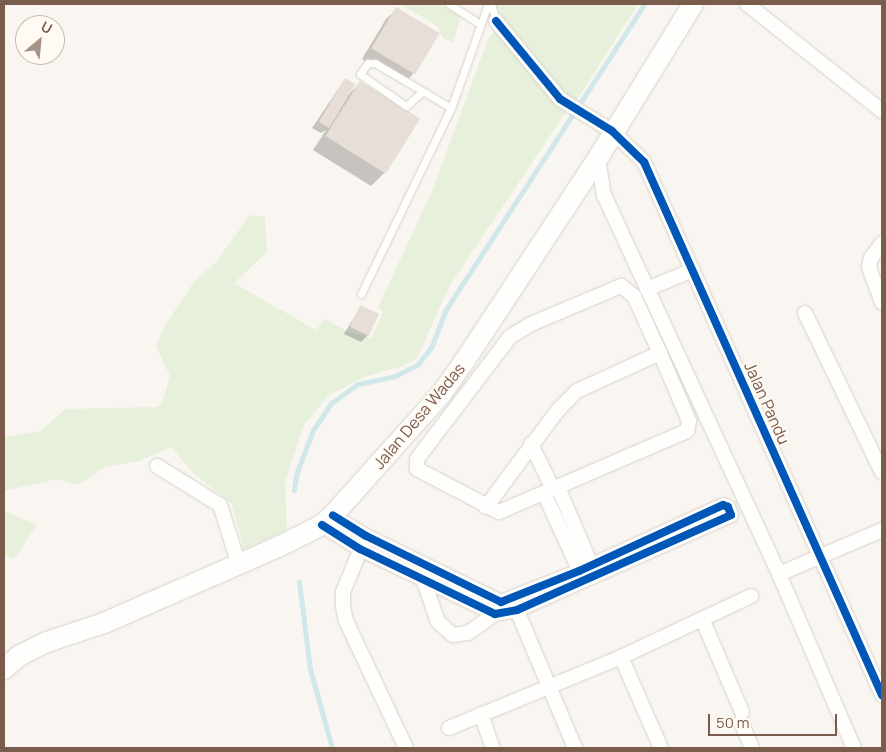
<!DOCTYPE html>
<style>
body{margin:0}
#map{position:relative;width:886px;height:752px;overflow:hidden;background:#f9f5f0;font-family:Manrope,sans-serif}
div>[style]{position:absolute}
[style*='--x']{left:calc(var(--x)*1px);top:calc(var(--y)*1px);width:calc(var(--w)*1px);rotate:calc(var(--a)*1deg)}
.green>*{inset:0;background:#e7f0db}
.shadow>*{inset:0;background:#0003}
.stream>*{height:5px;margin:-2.5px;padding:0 2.5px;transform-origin:2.5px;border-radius:2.5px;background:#d0e8ea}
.building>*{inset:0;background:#e6ded7;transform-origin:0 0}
.roads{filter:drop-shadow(0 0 1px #d7d1cb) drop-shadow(0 0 1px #d7d1cb)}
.lane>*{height:7px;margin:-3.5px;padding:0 3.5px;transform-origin:3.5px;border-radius:3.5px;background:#fefefd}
.street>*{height:14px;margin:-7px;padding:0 7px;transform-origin:7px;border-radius:7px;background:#fefefd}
.secondary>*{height:20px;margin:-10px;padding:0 10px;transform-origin:10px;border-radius:10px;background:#fefefd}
.cycleway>*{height:8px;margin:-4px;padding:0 4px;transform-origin:4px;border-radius:4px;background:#0057b8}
span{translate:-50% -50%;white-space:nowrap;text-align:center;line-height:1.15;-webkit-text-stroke:4px #fffaf3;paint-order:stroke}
.street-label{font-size:16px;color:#7a5c4d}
.frame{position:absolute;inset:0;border:5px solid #7a5c4d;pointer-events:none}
.north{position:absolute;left:15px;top:15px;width:50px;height:50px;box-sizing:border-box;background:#fffaf3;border:1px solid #cabbb1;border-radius:50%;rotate:28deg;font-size:14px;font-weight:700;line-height:20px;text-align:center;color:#7a5c4d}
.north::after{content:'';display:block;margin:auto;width:18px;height:22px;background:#a69286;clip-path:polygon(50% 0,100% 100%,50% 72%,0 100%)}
.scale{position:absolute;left:708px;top:714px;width:129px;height:22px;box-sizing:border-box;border:2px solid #7a5c4d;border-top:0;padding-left:6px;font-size:15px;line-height:18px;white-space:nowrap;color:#7a5c4d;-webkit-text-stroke:4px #fffaf3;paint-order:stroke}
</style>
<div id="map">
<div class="green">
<div style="clip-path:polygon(378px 4px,441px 4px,461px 16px,453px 43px,442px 37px,438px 27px,402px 5px)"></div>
<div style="clip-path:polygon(495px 4px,638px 4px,575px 103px,551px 82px,498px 13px)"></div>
<div style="clip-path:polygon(494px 31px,566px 112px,450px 285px,417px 358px,402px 366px,364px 377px,329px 395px,304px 425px,285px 482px,287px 530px,244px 549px,232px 504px,193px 473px,171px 447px,140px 461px,105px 467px,78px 485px,57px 479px,4px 491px,4px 438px,40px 431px,66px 409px,157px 407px,163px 401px,170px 376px,156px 346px,163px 328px,194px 282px,216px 262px,250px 215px,265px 217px,267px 252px,234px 283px,316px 330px,325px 319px,346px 331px,372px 338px,383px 312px,379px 308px,381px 301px,433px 189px,488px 39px)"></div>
<div style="clip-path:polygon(4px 511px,37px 525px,14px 559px,4px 554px)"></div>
</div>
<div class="shadow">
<div style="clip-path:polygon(397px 9px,413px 74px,403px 84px,362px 59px,386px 19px)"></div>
<div style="clip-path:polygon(345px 79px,349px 94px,360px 83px,384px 173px,371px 186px,313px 150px,326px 130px,321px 133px,312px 128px)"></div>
<div style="clip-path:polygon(361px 306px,368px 335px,361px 342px,344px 334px)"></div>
</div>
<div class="stream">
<div style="--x:294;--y:490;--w:18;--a:-81"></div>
<div style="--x:297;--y:472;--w:45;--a:-69.1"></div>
<div style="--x:313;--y:430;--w:32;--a:-56"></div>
<div style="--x:331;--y:403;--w:33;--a:-35"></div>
<div style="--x:358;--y:384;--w:38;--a:-12"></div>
<div style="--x:395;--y:376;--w:25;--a:-27"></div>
<div style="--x:417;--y:365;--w:22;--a:-51"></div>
<div style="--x:431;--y:348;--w:40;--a:-69"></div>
<div style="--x:445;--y:311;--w:366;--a:-57"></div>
<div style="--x:299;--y:582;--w:88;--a:82.8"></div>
<div style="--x:310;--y:669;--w:82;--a:74.4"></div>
</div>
<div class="building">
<div style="left:396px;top:7px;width:51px;height:48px;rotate:31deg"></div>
<div style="left:345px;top:78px;width:12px;height:51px;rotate:31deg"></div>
<div style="left:360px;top:81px;width:71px;height:65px;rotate:32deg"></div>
<div style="left:360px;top:305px;width:21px;height:24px;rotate:25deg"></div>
</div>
<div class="roads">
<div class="lane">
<div style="--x:449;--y:4;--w:37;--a:33"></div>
<div style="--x:491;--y:4;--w:18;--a:74"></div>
<div style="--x:422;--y:92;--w:21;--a:139"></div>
<div style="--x:406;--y:106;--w:56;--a:-145.2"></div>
<div style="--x:360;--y:74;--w:14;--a:-54"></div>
<div style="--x:368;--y:63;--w:7;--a:0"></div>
<div style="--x:375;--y:63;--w:88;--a:30.6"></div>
<div style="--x:361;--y:294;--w:207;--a:-64.2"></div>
<div style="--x:451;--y:108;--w:110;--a:-70.4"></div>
</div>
<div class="street">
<div style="--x:747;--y:4;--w:172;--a:38.4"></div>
<div style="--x:496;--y:21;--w:101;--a:50.6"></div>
<div style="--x:560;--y:99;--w:61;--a:31.6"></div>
<div style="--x:612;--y:131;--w:45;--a:44.1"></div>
<div style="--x:644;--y:162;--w:584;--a:65.94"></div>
<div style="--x:598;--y:158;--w:37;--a:81"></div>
<div style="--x:604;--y:195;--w:417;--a:65.2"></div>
<div style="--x:779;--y:574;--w:189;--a:66.7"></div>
<div style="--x:882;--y:243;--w:19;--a:126"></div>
<div style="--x:871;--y:258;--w:9;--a:103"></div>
<div style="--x:869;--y:267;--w:38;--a:70"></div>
<div style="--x:621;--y:286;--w:16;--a:38"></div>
<div style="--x:634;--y:296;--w:63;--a:65.5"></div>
<div style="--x:660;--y:353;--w:74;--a:66.9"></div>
<div style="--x:689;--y:421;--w:10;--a:101"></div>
<div style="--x:687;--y:431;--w:205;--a:156.7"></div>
<div style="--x:499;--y:512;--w:93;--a:-152.3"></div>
<div style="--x:417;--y:469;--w:10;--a:-90"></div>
<div style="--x:417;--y:459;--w:153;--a:-52.7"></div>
<div style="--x:510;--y:337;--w:25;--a:-32"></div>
<div style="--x:531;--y:324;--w:98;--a:-22.9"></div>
<div style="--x:647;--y:289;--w:50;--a:-22.4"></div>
<div style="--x:805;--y:313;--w:177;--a:64.2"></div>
<div style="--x:531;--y:444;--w:50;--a:63.9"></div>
<div style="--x:157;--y:466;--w:74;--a:31.8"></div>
<div style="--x:220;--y:505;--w:60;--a:72.5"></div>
<div style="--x:558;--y:487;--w:92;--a:67"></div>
<div style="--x:544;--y:493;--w:94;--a:65.4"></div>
<div style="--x:486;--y:507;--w:121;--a:-53.4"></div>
<div style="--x:558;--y:410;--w:27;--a:-45"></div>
<div style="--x:577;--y:391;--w:91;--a:-24.6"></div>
<div style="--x:322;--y:525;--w:45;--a:32.3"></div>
<div style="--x:360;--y:549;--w:150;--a:25.7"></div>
<div style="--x:495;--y:614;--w:22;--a:-10"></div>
<div style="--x:517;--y:610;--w:234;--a:-23.9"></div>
<div style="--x:731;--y:515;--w:9;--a:-111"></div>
<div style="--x:728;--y:507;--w:5;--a:-158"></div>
<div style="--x:723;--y:505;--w:158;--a:155.4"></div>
<div style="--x:579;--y:571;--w:84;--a:158.3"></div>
<div style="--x:501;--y:602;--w:150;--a:-153.9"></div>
<div style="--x:366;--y:536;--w:39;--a:-148"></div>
<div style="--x:364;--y:541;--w:55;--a:112.4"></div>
<div style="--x:343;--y:592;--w:14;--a:90"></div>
<div style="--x:343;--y:606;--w:15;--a:79"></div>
<div style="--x:346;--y:621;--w:140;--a:64.7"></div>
<div style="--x:779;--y:574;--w:112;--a:-23.1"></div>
<div style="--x:429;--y:579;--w:6;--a:149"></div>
<div style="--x:424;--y:582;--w:42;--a:70.7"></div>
<div style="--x:438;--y:622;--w:20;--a:41"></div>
<div style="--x:453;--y:635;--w:15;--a:-8"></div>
<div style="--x:468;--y:633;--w:33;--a:-35"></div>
<div style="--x:495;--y:614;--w:4;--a:-76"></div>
<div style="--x:513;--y:601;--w:160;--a:67.1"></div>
<div style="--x:703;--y:621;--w:99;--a:66.8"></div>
<div style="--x:621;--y:657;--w:99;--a:66.3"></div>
<div style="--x:481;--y:714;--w:36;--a:71"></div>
<div style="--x:741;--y:722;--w:28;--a:67"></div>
<div style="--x:449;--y:728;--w:186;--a:-22.4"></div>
<div style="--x:621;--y:657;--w:144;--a:-25.1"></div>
</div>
<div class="secondary">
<div style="--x:4;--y:669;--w:20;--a:-41"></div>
<div style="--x:19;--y:656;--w:31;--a:-27"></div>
<div style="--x:47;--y:642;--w:60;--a:-18.4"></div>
<div style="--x:104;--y:623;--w:190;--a:-23.6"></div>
<div style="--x:278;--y:547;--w:49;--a:-26.6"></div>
<div style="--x:322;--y:525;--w:15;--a:-42"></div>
<div style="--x:333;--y:515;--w:164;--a:-48.2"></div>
<div style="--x:442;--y:393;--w:38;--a:-55"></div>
<div style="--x:464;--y:362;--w:244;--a:-56.7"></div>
<div style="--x:598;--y:158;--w:181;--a:-58.3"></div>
</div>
</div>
<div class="cycleway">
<div style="--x:496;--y:21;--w:101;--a:50.6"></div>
<div style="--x:560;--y:99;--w:61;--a:31.6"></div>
<div style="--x:612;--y:131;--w:45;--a:44.1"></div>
<div style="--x:644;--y:162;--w:584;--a:65.94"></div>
<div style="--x:322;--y:525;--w:45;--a:32.3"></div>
<div style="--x:360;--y:549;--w:150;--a:25.7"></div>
<div style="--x:495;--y:614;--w:22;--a:-10"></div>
<div style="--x:517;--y:610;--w:234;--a:-23.9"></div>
<div style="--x:731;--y:515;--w:9;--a:-111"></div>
<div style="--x:728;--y:507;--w:5;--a:-158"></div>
<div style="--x:723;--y:505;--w:158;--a:155.4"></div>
<div style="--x:579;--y:571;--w:84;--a:158.3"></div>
<div style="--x:501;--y:602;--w:150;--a:-153.9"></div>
<div style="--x:366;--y:536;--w:39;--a:-148"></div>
</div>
<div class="street-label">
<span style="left:767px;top:403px;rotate:66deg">Jalan Pandu</span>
<span style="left:419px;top:416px;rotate:-50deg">Jalan Desa Wadas</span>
</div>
<div class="frame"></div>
<div class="north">U</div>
<div class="scale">50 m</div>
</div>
